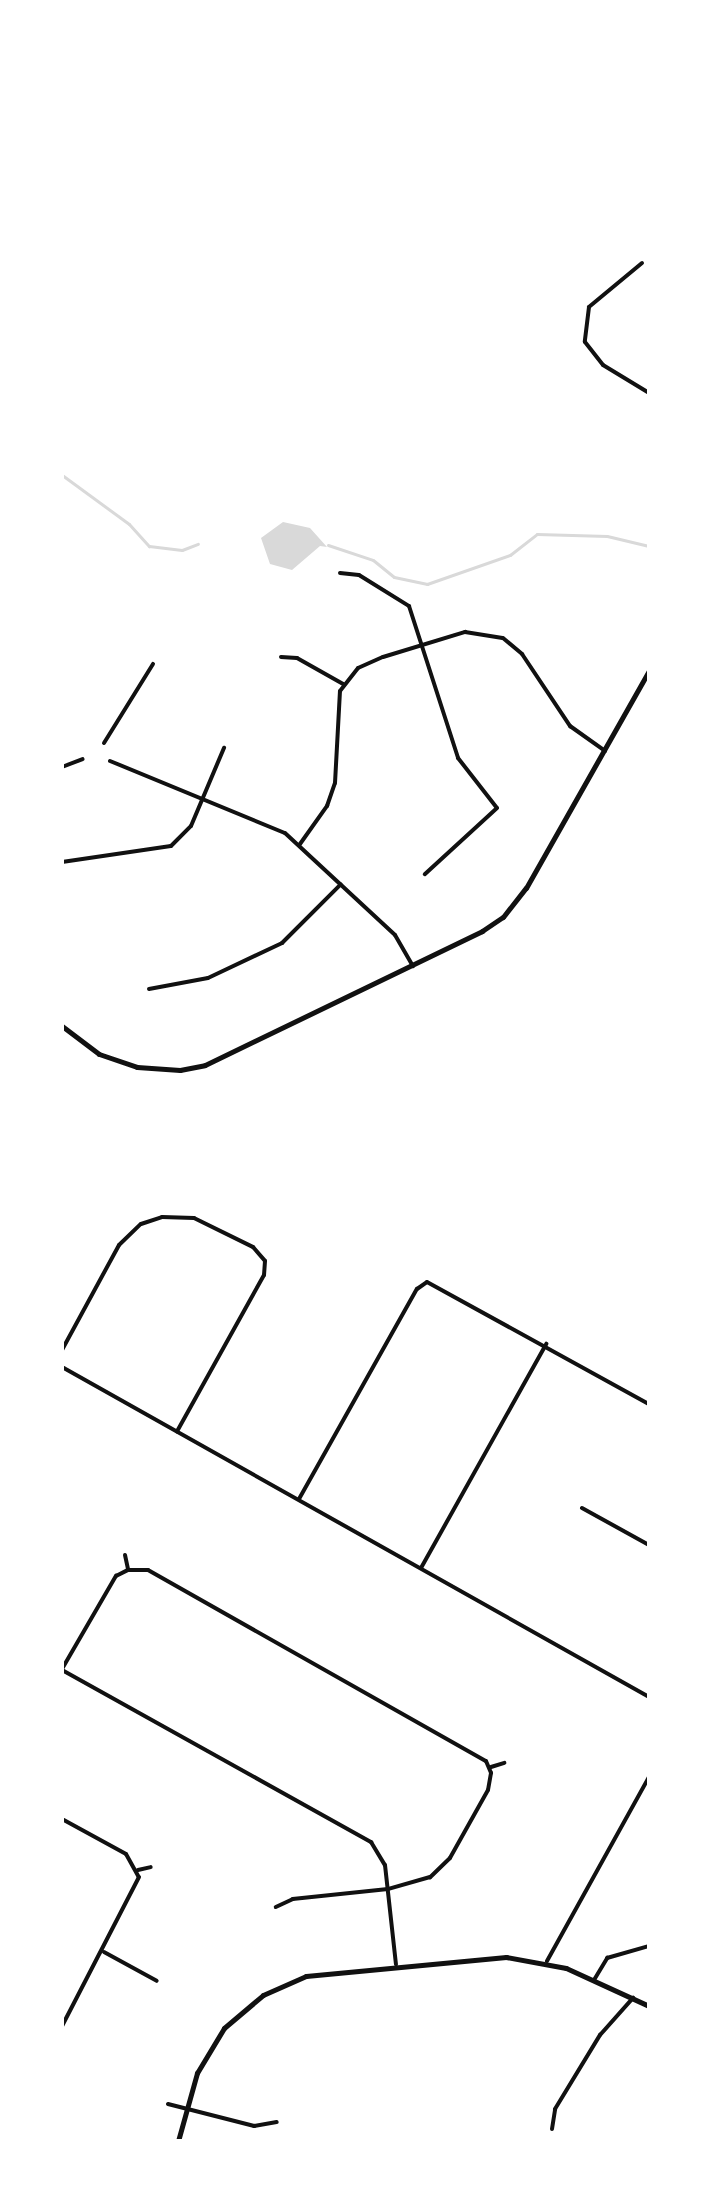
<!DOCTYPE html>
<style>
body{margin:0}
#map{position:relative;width:711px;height:2203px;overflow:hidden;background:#fff;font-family:Helvetica,sans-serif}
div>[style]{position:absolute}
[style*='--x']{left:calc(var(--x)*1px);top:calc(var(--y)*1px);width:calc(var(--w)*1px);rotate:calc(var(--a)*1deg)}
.water>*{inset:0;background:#d9d9d9}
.stream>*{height:3px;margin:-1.5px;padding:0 1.5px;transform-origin:1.5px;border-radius:1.5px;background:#d9d9d9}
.minor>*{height:4px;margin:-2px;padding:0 2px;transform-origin:2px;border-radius:2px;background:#111}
.tertiary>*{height:5px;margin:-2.5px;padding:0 2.5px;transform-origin:2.5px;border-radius:2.5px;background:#111}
span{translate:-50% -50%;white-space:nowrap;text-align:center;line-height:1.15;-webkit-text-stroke:7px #fff;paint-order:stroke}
.frame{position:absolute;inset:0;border:64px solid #fff;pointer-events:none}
</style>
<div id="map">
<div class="water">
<div style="clip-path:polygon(283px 522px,310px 528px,327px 547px,320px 546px,292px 570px,270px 564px,261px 538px)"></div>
</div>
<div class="stream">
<div style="--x:62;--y:475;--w:83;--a:36.2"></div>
<div style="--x:129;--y:524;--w:30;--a:48"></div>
<div style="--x:149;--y:546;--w:33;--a:7"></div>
<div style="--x:182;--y:550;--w:17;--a:-21"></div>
<div style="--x:328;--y:545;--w:47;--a:18.4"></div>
<div style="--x:373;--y:560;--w:27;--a:39"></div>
<div style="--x:394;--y:577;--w:34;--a:12"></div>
<div style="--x:427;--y:584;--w:88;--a:-19.3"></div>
<div style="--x:510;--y:555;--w:34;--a:-38"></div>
<div style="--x:537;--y:534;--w:70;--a:1.6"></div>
<div style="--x:607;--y:536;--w:43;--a:13.4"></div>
</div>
<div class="minor">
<div style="--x:642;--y:263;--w:69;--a:140.3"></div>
<div style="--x:589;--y:307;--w:35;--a:97"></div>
<div style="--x:585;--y:342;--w:29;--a:52"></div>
<div style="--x:603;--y:365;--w:54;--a:31.3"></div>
<div style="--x:340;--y:573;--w:19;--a:6"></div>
<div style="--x:359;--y:575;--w:59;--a:31.8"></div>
<div style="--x:409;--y:606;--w:160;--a:72.1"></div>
<div style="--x:458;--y:758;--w:63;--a:52"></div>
<div style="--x:497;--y:808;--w:98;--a:137.5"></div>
<div style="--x:281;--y:657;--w:16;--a:4"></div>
<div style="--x:297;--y:658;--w:53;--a:29.5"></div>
<div style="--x:104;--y:743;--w:93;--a:-58.2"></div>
<div style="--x:110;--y:761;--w:189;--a:22.4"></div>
<div style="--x:285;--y:833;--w:150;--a:42.8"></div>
<div style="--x:395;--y:935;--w:36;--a:60"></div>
<div style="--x:62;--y:767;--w:22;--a:-21"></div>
<div style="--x:300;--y:844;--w:47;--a:-54.6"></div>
<div style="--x:327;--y:806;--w:24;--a:-71"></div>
<div style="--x:335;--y:783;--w:92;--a:-86.9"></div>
<div style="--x:340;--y:691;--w:29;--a:-52"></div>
<div style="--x:358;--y:668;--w:27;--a:-24"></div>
<div style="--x:383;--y:657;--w:86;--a:-17"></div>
<div style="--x:465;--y:632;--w:38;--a:9"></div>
<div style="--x:503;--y:638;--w:25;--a:40"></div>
<div style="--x:522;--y:654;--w:87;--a:56.3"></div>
<div style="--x:570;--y:726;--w:43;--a:35.5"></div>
<div style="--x:62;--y:862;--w:110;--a:-8.4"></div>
<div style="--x:171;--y:846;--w:28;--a:-45"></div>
<div style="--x:191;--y:826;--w:85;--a:-67.1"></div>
<div style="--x:149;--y:989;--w:60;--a:-10.6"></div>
<div style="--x:208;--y:978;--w:82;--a:-25.3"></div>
<div style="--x:282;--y:943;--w:83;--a:-45"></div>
<div style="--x:62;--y:1350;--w:119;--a:-61.5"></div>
<div style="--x:119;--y:1245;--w:30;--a:-44"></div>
<div style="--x:141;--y:1224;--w:22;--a:-18"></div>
<div style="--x:162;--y:1217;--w:32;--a:2"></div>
<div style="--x:194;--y:1218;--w:66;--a:26.2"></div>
<div style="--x:253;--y:1247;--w:18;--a:49"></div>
<div style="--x:265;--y:1261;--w:14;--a:94"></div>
<div style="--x:264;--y:1275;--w:179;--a:119.1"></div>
<div style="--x:62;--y:1367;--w:673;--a:29.34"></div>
<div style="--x:299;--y:1499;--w:241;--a:-60.7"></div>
<div style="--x:417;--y:1289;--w:12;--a:-35"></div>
<div style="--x:427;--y:1282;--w:253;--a:28.8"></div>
<div style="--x:582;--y:1508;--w:77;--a:28.9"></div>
<div style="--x:125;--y:1555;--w:14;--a:78"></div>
<div style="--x:421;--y:1568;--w:257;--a:-60.8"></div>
<div style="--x:62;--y:1669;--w:108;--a:-59.9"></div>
<div style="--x:116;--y:1576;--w:13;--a:-27"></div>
<div style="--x:128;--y:1570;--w:20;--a:0"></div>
<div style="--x:148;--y:1570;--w:388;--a:29.5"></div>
<div style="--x:486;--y:1761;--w:13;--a:67"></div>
<div style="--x:491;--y:1773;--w:17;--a:100"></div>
<div style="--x:488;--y:1790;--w:78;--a:119.2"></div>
<div style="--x:450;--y:1858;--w:28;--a:136"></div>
<div style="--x:430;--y:1877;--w:44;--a:164.1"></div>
<div style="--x:388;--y:1889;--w:96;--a:174"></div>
<div style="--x:293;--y:1899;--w:19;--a:155"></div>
<div style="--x:62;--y:1670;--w:354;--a:29.1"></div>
<div style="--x:371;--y:1842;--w:27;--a:59"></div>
<div style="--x:385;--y:1865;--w:100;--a:83.7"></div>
<div style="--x:491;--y:1767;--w:14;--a:-17"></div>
<div style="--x:62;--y:1819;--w:73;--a:28.7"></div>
<div style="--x:126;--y:1854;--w:26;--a:61"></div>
<div style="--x:139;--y:1877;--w:168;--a:117.3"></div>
<div style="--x:138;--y:1870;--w:13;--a:-13"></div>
<div style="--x:104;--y:1952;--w:60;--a:28.7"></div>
<div style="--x:547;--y:1961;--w:210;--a:-61"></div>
<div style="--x:594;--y:1980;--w:26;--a:-59"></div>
<div style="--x:607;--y:1958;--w:44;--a:-15.9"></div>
<div style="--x:168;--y:2104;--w:89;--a:14.3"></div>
<div style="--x:254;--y:2126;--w:23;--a:-10"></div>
<div style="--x:552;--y:2129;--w:20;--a:-81"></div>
<div style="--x:555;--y:2109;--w:87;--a:-58.7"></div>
<div style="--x:600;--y:2035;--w:50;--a:-48.3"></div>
</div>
<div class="tertiary">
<div style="--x:62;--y:1026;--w:46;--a:37.1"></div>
<div style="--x:99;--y:1054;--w:40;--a:18.9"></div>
<div style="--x:137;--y:1067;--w:43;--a:4"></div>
<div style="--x:180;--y:1070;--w:25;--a:-11"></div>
<div style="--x:205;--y:1065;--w:308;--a:-25.8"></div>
<div style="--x:482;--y:931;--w:25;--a:-34"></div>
<div style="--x:503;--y:917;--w:37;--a:-52"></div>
<div style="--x:526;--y:888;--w:249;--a:-60.5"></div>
<div style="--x:178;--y:2141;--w:71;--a:-74.4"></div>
<div style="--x:197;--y:2073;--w:52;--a:-59"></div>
<div style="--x:224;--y:2028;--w:51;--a:-40.2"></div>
<div style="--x:263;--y:1995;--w:47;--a:-23.8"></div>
<div style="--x:306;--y:1976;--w:201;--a:-5.4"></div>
<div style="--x:506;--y:1957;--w:61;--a:10.4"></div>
<div style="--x:566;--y:1968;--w:91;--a:24.6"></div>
</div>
<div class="frame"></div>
</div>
